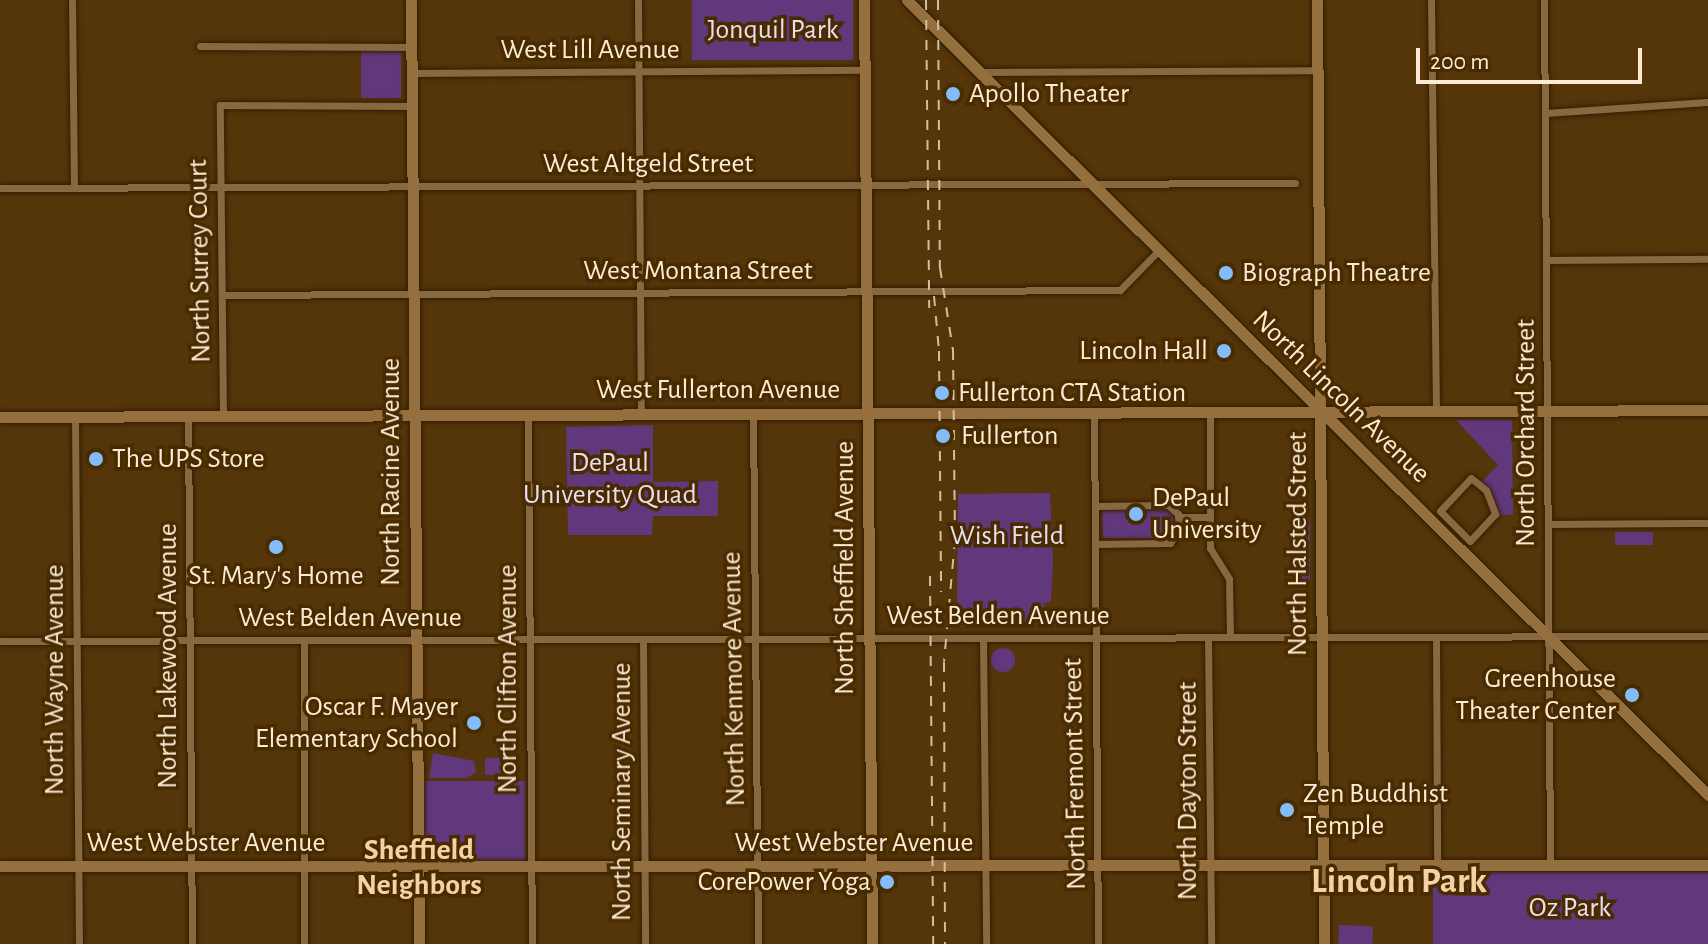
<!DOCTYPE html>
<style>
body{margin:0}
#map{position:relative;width:1708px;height:944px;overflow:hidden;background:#54360a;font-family:"Alegreya Sans",sans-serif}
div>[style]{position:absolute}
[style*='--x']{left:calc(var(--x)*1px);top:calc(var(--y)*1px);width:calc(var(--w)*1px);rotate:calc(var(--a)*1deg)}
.green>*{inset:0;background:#62387c;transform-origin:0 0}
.round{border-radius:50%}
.roads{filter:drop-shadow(0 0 2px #341e00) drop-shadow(0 0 2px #341e00)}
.street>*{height:7px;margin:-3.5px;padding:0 3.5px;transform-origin:3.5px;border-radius:3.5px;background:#896840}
.secondary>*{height:11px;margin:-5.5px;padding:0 5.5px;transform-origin:5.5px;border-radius:5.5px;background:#966f3f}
.rail>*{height:2px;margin-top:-1px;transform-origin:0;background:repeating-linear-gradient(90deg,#d3bda3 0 10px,transparent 0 20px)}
.dots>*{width:22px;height:22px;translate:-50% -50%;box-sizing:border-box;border:4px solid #492b00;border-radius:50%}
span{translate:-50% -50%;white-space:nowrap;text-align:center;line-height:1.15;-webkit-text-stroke:7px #492b00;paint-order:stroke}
.park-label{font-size:28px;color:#e8ddf1}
.street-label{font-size:28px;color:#fdead5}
.poi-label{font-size:28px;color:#fdead5}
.left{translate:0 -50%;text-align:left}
.right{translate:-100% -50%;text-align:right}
.neighbourhood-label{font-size:30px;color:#f6d1a5;font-weight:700}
.district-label{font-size:36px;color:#f6d1a5;font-weight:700}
.scale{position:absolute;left:1416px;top:48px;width:226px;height:36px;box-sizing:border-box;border:4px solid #fdead5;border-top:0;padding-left:10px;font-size:24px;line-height:28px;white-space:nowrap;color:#fdead5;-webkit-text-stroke:6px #492b00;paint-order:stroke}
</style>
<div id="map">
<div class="green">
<div style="left:692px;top:0;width:161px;height:60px"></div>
<div style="left:361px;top:51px;width:40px;height:47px"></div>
<div style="clip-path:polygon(1456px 420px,1512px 420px,1513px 515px,1495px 514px,1478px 486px,1498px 465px)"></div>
<div style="clip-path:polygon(653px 425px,653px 482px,718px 481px,718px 516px,653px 516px,652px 535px,568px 535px,566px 427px)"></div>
<div style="clip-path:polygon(1050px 493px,1053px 561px,1051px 602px,1043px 603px,1050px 622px,963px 627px,957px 622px,958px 494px)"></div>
<div style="clip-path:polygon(1102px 509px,1168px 509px,1174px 516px,1174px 533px,1167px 538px,1103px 538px)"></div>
<div style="left:1302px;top:518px;width:8px;height:64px"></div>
<div style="left:1653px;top:532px;width:13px;height:38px;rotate:90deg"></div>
<div class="round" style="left:991px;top:648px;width:24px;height:24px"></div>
<div style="clip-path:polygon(433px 753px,474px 761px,476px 772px,467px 778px,429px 778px)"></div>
<div style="left:516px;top:758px;width:17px;height:31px;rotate:90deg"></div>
<div style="left:424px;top:781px;width:101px;height:81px"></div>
<div style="left:1433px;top:872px;width:275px;height:72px"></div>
<div style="left:1339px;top:925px;width:34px;height:19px;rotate:2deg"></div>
</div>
<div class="roads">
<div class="street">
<div style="--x:72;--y:0;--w:188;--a:89.4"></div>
<div style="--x:638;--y:0;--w:414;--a:89.6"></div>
<div style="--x:1431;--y:0;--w:410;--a:89.3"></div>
<div style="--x:1544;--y:0;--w:866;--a:89.6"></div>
<div style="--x:200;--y:46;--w:211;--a:0.3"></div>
<div style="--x:979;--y:72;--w:338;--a:-0.3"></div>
<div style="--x:412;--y:73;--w:453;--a:-0.4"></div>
<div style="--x:1545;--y:113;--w:163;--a:-3.9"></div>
<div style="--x:0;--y:188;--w:1295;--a:-0.22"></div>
<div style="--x:1547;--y:260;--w:161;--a:-0.4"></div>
<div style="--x:222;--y:295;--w:898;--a:-0.32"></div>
<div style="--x:1120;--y:290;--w:54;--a:-45.7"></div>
<div style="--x:1094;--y:412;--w:532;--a:89.57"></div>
<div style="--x:1210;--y:412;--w:136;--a:90"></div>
<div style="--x:1210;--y:548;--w:36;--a:58"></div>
<div style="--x:1229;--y:579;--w:58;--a:89"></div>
<div style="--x:753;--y:413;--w:531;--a:89.46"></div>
<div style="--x:528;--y:415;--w:529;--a:89.57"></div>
<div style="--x:75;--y:416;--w:528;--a:89.57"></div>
<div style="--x:188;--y:416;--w:528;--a:89.57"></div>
<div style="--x:223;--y:416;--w:311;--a:-90.6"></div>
<div style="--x:220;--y:105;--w:192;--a:0.3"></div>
<div style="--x:1471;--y:478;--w:19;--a:39"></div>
<div style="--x:1486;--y:490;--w:26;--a:69"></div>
<div style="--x:1495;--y:514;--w:37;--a:133"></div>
<div style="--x:1470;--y:541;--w:42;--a:-135"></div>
<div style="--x:1440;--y:511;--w:45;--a:-46.8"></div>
<div style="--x:1095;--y:506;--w:73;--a:-0.8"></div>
<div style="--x:1168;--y:505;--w:13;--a:42"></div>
<div style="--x:1178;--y:514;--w:16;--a:86"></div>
<div style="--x:1179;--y:530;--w:16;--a:125"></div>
<div style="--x:1170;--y:543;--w:75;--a:179.2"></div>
<div style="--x:1178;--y:517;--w:32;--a:0"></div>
<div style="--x:1548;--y:524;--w:160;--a:-0.4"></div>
<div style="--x:1179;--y:530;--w:31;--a:0"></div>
<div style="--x:1208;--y:637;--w:307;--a:89.4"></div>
<div style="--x:1436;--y:637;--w:229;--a:89.7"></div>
<div style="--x:983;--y:638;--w:306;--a:89.4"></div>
<div style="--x:643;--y:639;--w:305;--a:89.6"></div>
<div style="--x:304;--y:640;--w:304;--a:90"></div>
<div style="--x:0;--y:641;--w:1708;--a:-0.17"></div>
</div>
<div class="secondary">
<div style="--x:411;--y:0;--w:944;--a:89.51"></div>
<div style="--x:864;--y:0;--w:944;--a:89.51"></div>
<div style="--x:907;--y:0;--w:1129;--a:44.78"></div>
<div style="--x:1317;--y:0;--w:944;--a:89.58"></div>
<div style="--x:0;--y:417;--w:1708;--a:-0.23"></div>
<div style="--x:0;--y:866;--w:1708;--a:-0.03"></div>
</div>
</div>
<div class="rail">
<div style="--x:926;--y:0;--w:308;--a:89.4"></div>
<div style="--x:938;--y:0;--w:268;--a:89.6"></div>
<div style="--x:940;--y:268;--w:83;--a:81"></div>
<div style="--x:953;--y:350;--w:189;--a:89.4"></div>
<div style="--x:955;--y:539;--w:123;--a:95.1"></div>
<div style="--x:944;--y:662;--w:282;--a:89.8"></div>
<div style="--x:934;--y:296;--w:55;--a:84.8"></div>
<div style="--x:939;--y:351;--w:241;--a:89.5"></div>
<div style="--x:930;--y:576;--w:368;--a:89.5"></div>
</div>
<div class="dots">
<div style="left:953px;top:94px;background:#82bcfa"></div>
<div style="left:1226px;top:273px;background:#82bcfa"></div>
<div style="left:1224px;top:351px;background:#82bcfa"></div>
<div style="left:942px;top:393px;background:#82bcfa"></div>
<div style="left:943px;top:436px;background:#82bcfa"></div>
<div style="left:96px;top:459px;background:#82bcfa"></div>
<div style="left:1136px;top:514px;background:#82bcfa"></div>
<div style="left:276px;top:547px;background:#82bcfa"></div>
<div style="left:1632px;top:695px;background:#82bcfa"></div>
<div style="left:474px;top:723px;background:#82bcfa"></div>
<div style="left:1287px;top:810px;background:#82bcfa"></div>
<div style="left:887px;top:882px;background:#82bcfa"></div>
</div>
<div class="park-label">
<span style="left:773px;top:30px">Jonquil Park</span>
<span style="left:610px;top:479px">DePaul<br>University Quad</span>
<span style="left:1007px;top:536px">Wish Field</span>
<span style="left:1570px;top:908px">Oz Park</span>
</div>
<div class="street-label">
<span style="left:590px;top:50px">West Lill Avenue</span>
<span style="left:648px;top:164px">West Altgeld Street</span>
<span style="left:200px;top:261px;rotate:-91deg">North Surrey Court</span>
<span style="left:698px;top:271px">West Montana Street</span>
<span style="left:718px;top:390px">West Fullerton Avenue</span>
<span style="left:1341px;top:397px;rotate:44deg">North Lincoln Avenue</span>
<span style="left:1526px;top:433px;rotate:-90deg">North Orchard Street</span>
<span style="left:391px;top:472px;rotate:-90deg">North Racine Avenue</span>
<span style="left:1298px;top:544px;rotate:-90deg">North Halsted Street</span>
<span style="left:845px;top:568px;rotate:-90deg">North Sheffield Avenue</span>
<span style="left:998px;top:616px">West Belden Avenue</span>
<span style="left:350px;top:618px">West Belden Avenue</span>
<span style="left:168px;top:656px;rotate:-90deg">North Lakewood Avenue</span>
<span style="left:508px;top:679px;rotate:-90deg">North Clifton Avenue</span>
<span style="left:734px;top:679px;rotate:-91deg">North Kenmore Avenue</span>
<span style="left:55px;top:680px;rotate:-90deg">North Wayne Avenue</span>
<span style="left:1075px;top:774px;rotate:-91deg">North Fremont Street</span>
<span style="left:1188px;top:791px;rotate:-90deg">North Dayton Street</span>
<span style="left:622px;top:792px;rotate:-90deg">North Seminary Avenue</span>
<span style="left:206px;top:843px">West Webster Avenue</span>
<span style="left:854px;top:843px">West Webster Avenue</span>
</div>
<div class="poi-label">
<span class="left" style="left:969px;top:94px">Apollo Theater</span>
<span class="left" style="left:1242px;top:273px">Biograph Theatre</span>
<span class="right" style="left:1208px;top:351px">Lincoln Hall</span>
<span class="left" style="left:958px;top:393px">Fullerton CTA Station</span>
<span class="left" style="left:961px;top:436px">Fullerton</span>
<span class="left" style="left:112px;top:459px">The UPS Store</span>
<span class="left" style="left:1152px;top:514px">DePaul<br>University</span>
<span style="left:276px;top:576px">St. Mary's Home</span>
<span class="right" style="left:1616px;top:695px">Greenhouse<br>Theater Center</span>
<span class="right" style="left:458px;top:723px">Oscar F. Mayer<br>Elementary School</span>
<span class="left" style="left:1303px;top:810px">Zen Buddhist<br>Temple</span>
<span class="right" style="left:871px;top:882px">CorePower Yoga</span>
</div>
<div class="neighbourhood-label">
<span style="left:419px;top:867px">Sheffield<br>Neighbors</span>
</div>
<div class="district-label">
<span style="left:1399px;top:882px">Lincoln Park</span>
</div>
<div class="scale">200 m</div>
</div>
